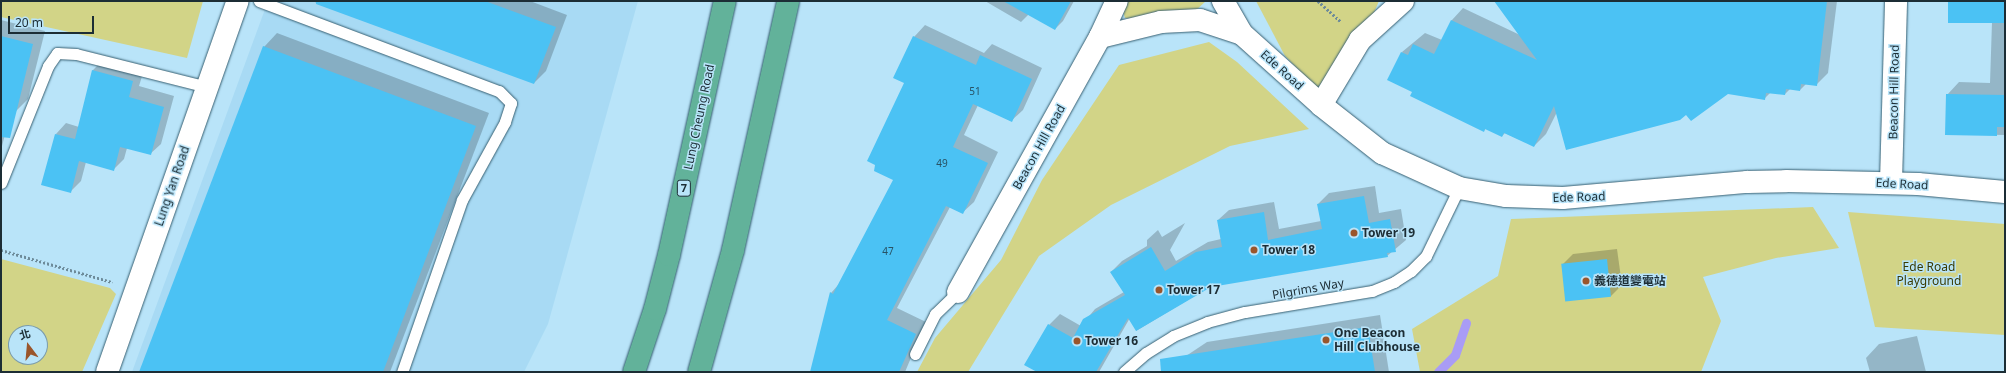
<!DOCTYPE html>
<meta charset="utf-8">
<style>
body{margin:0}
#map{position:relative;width:2006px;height:373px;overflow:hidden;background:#b9e4f9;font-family:"Noto Sans","Noto Sans TC",sans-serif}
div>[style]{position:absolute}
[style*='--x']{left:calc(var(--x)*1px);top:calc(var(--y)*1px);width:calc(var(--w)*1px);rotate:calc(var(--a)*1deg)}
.built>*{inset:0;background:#a8daf4}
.green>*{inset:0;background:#d2d487}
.shadow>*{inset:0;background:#0003}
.stream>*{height:9px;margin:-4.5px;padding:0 4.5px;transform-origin:4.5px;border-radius:4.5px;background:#a99cf5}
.building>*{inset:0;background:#4bc2f4;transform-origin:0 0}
.path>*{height:2.5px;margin-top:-1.25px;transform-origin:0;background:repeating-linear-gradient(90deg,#6d8b9a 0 2px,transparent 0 4px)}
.roads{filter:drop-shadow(0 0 1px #375f71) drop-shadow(0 0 1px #375f71)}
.service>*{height:11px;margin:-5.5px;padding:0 5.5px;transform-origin:5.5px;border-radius:5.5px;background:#fff}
.minor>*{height:22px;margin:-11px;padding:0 11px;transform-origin:11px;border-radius:11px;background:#fff}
.tertiary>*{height:22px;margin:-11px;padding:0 11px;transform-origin:11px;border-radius:11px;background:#fff}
.trunk>*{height:22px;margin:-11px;padding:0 11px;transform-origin:11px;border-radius:11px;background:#62b29a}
.dots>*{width:11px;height:11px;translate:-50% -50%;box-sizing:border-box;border:2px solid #b9e4f9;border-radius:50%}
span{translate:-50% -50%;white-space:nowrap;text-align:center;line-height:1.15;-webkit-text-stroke:3px #b9e4f9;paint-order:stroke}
.number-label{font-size:10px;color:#285265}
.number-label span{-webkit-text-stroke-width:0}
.shield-label span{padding:1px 3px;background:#b9e4f9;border:1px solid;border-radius:3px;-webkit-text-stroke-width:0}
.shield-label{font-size:11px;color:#1c2d35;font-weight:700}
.street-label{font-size:12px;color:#1c2d35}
.poi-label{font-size:12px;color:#1c2d35;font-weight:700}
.left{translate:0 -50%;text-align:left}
.park-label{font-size:12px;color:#3b3b00}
.frame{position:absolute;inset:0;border:2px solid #1c2d35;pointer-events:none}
.north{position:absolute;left:8px;top:325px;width:40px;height:40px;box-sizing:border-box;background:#b9e4f9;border:1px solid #7a9bab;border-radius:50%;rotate:344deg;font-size:11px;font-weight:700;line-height:16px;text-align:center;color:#1c2d35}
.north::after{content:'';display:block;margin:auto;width:14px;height:18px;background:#9a552b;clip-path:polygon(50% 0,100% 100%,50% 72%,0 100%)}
.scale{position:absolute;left:8px;top:16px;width:86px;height:18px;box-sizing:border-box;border:2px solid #1c2d35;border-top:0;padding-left:5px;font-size:12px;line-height:14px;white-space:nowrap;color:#1c2d35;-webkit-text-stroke:3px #b9e4f9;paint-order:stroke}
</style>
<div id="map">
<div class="built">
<div style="clip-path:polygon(268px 1px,638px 1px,548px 324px,524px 372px,132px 372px)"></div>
</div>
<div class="green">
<div style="clip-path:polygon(1px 1px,203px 1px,187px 58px,1px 17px)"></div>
<div style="clip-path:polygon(1128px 1px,1206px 1px,1194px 12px,1130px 19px,1125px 18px,1123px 11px)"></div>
<div style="clip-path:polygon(1256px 1px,1379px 1px,1373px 15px,1317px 89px,1285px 56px)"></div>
<div style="clip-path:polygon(1209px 42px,1237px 62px,1309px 129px,1230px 146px,1111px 205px,1039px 256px,968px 372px,917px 372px,935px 338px,1001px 260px,1042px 180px,1119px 65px)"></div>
<div style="clip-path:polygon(1813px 207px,1839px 248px,1776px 258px,1703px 277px,1721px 321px,1701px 372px,1420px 372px,1412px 329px,1498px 276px,1511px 219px)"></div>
<div style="clip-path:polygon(1848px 212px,2005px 224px,2005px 335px,1875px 327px)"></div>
<div style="clip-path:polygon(evenodd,1px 259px,110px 288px,116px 294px,82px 372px,1px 372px,1px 259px,16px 333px,40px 333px,40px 357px,16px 357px,16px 333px)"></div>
</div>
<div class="shadow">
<div style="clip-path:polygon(312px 1px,530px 1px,567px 15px,546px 71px,534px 83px)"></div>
<div style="clip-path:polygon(979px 1px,1074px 1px,1063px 21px,1055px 29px,1029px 14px,1021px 22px,985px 1px)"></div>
<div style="clip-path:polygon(1495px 1px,1837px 1px,1828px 73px,1816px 85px,1806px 84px,1800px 90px,1791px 88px,1785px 94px,1771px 92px,1765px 98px,1727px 93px,1687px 113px,1557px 112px,1546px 134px,1534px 146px,1505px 133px,1502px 136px,1486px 128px,1484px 131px,1414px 92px,1402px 52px,1425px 33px,1442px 40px,1452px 20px,1463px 8px,1520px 35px)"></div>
<div style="clip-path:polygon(1949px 1px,2005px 1px,2005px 135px,1946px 134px,1947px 95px,1959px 82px,1990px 83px,1992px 22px)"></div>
<div style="clip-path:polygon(1px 20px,45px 31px,28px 99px,15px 112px,11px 111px,1px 150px)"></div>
<div style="clip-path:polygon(925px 25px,984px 53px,992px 44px,1042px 68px,1023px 110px,1011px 121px,978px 105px,964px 135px,998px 152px,974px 202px,962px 213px,950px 207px,897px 308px,926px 322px,905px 372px,812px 372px,831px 293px,839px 284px,894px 180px,914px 37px)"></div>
<div style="clip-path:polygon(277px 33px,489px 113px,390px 372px,140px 372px,264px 47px)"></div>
<div style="clip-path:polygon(104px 59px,144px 70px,139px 86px,174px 96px,161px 144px,150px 154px,127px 148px,124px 159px,113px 170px,86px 162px,81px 181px,70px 192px,56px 134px,66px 123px,79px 127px,93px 70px)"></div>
<div style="clip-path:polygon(1375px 186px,1379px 213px,1401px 209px,1406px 240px,1387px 256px,1211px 286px,1136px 331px,1139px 302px,1099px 372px,1039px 372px,1049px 325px,1060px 314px,1081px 326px,1095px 309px,1124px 292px,1111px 272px,1122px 261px,1147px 246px,1147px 240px,1158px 230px,1162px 237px,1185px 223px,1170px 250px,1176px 261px,1208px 242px,1221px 239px,1218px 220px,1229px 210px,1274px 202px,1279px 229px,1321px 221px,1318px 204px,1329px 193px)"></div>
<div style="clip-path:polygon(1617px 249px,1622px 285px,1611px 296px,1562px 265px,1573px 254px)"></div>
<div style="clip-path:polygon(1380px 315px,1389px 372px,1162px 372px,1207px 342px)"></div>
<div style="clip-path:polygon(1917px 336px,1926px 372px,1870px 372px,1866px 358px,1879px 344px)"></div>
</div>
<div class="stream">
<div style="--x:1438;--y:372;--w:24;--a:-45"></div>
<div style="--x:1455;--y:355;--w:34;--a:-71"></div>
</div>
<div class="building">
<div style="clip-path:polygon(316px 1px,485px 1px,556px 27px,534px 84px,316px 4px)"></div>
<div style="clip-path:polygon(1003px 1px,1071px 1px,1055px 30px)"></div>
<div style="clip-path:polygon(1494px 1px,1827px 1px,1817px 86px,1801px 84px,1800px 91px,1786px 89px,1785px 95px,1766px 93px,1765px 100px,1728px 94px,1691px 121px,1686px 115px,1680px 120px,1566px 150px,1554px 106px,1534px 147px,1504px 133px,1502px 137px,1485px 129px,1484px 132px,1410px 96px,1412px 92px,1387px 80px,1401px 52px,1408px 55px,1413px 44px,1434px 54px,1451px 20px,1537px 60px)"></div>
<div style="left:1948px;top:1px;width:57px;height:22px"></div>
<div style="clip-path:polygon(1px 36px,33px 44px,10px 138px,1px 137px)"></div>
<div style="clip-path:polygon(913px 36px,976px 65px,980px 55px,1032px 79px,1012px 122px,973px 104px,953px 147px,988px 163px,963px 214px,946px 206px,887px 320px,916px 334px,899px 372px,810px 372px,830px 292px,833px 294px,893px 180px,874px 171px,875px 165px,867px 161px,904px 83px,893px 78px)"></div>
<div style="clip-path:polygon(263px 46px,476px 126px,383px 372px,139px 372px)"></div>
<div style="clip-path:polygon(92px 70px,133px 81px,129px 97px,164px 107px,151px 155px,120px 147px,114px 171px,79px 161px,71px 193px,41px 185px,55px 134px,75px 139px)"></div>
<div style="clip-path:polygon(1946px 94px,2005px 95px,2005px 127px,1997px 127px,1997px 136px,1945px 135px)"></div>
<div style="clip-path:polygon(1364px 196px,1369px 223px,1390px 219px,1396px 252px,1387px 253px,1388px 257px,1211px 287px,1136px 331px,1128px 318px,1096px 372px,1037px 372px,1024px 365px,1048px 324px,1073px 338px,1083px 319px,1125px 295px,1110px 272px,1151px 247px,1165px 271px,1196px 252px,1222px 247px,1217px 220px,1264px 212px,1268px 240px,1322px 229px,1317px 204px)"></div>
<div style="left:1607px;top:259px;width:38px;height:46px;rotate:84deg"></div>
<div style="clip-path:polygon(1368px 327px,1375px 372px,1161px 372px,1160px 359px)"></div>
</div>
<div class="path">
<div style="--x:1318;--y:1;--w:31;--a:42"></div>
<div style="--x:1;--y:250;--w:116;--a:16.1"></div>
</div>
<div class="roads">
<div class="service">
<div style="--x:259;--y:1;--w:256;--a:20.6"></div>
<div style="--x:499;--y:91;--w:17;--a:45"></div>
<div style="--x:511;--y:103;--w:20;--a:108"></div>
<div style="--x:505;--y:122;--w:89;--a:118.9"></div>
<div style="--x:462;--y:200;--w:182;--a:109.2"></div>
<div style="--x:1;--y:183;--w:126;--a:-68.1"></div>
<div style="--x:48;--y:66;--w:16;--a:-55"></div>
<div style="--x:57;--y:53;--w:19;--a:3"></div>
<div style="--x:76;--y:54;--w:135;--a:14.1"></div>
<div style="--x:915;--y:354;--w:45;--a:-63.4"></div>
<div style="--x:935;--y:314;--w:32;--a:-44"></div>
<div style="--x:1124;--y:372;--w:29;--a:-41"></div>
<div style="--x:1146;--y:353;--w:32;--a:-32"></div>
<div style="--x:1173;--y:336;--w:37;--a:-22"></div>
<div style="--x:1207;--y:322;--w:39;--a:-15"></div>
<div style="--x:1245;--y:312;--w:129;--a:-9.4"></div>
<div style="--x:1372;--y:291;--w:24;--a:-22"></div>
<div style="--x:1394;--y:282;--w:20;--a:-33"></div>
<div style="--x:1411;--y:271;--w:21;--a:-45"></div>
<div style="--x:1426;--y:256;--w:76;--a:-64.1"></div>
</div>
<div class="minor">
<div style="--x:1223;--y:1;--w:38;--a:60"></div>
<div style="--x:1100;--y:37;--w:63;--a:-13.8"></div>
<div style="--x:1161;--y:22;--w:39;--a:-3"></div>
<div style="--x:1200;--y:20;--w:44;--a:18.4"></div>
<div style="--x:1321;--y:105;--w:76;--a:-59"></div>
<div style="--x:1360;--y:40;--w:58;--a:-42.2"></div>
<div style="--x:1891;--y:182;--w:181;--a:-88.4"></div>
<div style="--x:958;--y:292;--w:292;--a:-60.9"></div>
<div style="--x:1100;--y:37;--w:40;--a:-65"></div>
<div style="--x:107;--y:372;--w:393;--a:-70.6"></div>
</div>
<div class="tertiary">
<div style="--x:1242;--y:34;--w:106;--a:41.9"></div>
<div style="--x:1321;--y:105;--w:78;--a:38.2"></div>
<div style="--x:1382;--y:153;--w:85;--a:24.4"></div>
<div style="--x:1459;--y:188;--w:48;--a:9.7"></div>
<div style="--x:1506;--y:196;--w:57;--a:2"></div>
<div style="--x:1563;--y:198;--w:185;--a:-5"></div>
<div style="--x:1747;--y:182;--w:39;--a:-1"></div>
<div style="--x:1786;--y:181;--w:132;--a:1.3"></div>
<div style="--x:1918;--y:184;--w:87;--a:5.3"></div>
</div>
<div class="trunk">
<div style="--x:634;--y:372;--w:66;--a:-71.6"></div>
<div style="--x:655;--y:309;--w:56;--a:-75.5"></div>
<div style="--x:669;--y:255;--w:260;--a:-77.6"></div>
<div style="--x:699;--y:372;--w:127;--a:-74.4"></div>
<div style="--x:733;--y:250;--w:255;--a:-77.5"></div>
</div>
</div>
<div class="dots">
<div style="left:1354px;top:233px;background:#9a552b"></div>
<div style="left:1254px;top:250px;background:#9a552b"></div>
<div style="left:1586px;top:281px;background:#9a552b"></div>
<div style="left:1159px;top:290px;background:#9a552b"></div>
<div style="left:1326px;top:340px;background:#9a552b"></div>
<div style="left:1077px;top:341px;background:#9a552b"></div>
</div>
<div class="number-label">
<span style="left:975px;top:92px">51</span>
<span style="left:942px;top:164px">49</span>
<span style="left:888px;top:252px">47</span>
</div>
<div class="shield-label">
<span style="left:684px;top:188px">7</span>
</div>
<div class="street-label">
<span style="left:1282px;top:70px;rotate:42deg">Ede Road</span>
<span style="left:1894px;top:92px;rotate:-89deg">Beacon Hill Road</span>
<span style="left:699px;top:117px;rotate:-78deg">Lung Cheung Road</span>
<span style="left:1039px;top:147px;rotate:-61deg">Beacon Hill Road</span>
<span style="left:1902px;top:184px;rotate:3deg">Ede Road</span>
<span style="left:172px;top:186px;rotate:-71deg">Lung Yan Road</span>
<span style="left:1579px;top:197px;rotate:-2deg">Ede Road</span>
<span style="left:1308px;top:289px;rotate:-10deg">Pilgrims Way</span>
</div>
<div class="poi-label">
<span class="left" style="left:1362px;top:233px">Tower 19</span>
<span class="left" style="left:1262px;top:250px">Tower 18</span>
<span class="left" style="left:1594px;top:281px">義德道變電站</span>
<span class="left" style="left:1167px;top:290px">Tower 17</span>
<span class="left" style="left:1334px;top:340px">One Beacon<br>Hill Clubhouse</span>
<span class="left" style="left:1085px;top:341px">Tower 16</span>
</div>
<div class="park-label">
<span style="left:1929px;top:274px">Ede Road<br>Playground</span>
</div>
<div class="frame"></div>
<div class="north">北</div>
<div class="scale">20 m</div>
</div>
